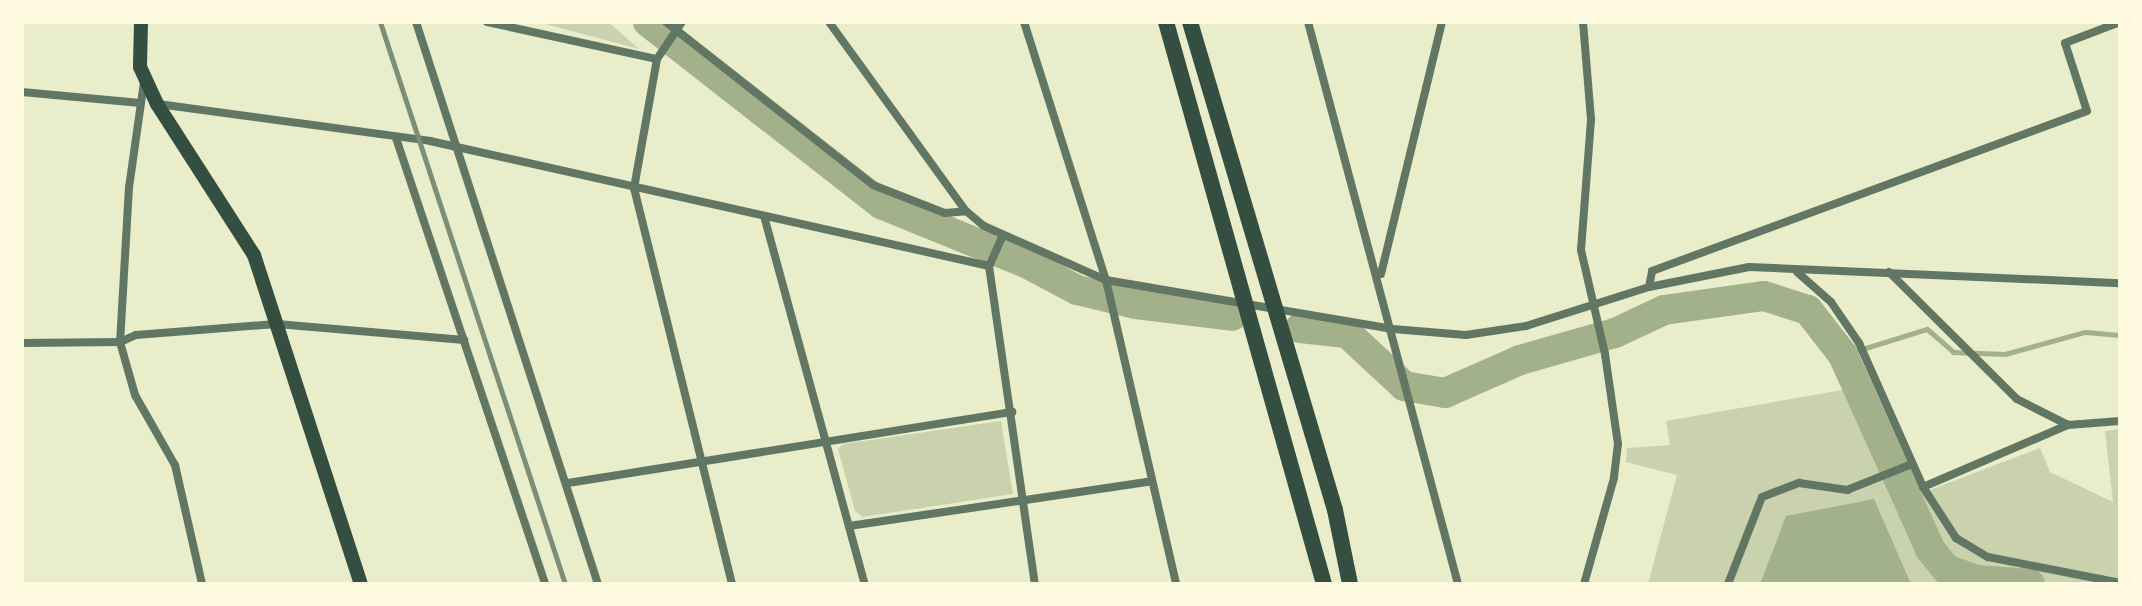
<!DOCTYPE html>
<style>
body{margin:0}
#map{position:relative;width:2142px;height:606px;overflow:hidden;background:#e9edc9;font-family:Karla,sans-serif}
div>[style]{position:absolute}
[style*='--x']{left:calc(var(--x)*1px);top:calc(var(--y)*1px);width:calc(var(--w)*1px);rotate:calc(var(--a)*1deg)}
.green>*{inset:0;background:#cad2ad}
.water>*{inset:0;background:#a3b18a}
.stream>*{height:5px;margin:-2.5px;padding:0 2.5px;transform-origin:2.5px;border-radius:2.5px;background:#a3b18a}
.river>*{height:30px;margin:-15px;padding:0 15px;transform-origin:15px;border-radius:15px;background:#a3b18a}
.minor>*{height:8px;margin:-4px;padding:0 4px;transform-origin:4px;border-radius:4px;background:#617663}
.secondary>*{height:14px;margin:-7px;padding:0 7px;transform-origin:7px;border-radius:7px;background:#344e41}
.trunk>*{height:16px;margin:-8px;padding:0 8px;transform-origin:8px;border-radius:8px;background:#344e41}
.rail>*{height:5px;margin:-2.5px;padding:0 2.5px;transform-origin:2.5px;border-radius:2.5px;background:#7c8e77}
span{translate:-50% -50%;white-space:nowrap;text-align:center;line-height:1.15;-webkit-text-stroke:7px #fefae0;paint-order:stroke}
.frame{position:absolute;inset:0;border:24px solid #fefae0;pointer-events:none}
</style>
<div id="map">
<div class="green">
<div style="clip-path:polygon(538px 22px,608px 22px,639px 49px)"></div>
<div style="clip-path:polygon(1848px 389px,1901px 501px,2040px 448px,2050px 472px,2113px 502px,2105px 431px,2120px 429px,2120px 584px,1648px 584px,1677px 475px,1626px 462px,1627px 448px,1670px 445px,1666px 421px)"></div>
<div style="clip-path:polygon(1001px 421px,1013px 494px,863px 517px,855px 511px,838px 449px,843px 444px)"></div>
</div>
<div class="water">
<div style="clip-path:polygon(1874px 499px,1911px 584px,1760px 584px,1786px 516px)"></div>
</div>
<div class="stream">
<div style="--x:1843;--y:355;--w:88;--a:-17.2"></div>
<div style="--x:1927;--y:329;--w:35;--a:41"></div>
<div style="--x:1953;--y:352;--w:52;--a:2.2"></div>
<div style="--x:2005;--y:354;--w:83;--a:-15.4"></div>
<div style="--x:2085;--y:332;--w:35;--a:5"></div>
</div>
<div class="river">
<div style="--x:648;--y:22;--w:296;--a:38"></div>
<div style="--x:881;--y:204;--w:159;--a:22.2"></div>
<div style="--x:1028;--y:264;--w:55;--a:28"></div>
<div style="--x:1077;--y:290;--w:61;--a:13.3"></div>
<div style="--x:1136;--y:304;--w:97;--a:7.1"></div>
<div style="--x:1300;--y:328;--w:47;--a:6.1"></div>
<div style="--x:1347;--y:333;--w:78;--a:42.9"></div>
<div style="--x:1404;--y:386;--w:42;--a:9.7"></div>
<div style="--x:1445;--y:393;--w:82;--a:-23.7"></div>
<div style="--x:1520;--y:360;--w:99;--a:-15.9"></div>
<div style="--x:1615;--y:333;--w:54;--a:-25.1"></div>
<div style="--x:1664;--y:310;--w:101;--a:-8"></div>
<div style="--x:1764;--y:296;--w:46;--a:17.7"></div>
<div style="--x:1808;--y:310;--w:57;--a:52.1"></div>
<div style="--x:1843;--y:355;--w:213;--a:65.8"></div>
<div style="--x:1930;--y:549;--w:26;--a:51"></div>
<div style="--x:1946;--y:569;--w:32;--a:20"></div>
<div style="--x:1976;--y:580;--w:54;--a:4.2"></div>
</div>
<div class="minor">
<div style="--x:416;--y:22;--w:591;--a:72.06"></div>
<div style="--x:487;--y:22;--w:174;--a:12.3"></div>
<div style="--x:666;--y:22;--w:263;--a:38.2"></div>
<div style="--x:873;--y:185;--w:77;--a:21.3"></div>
<div style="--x:945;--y:213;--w:21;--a:-5"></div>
<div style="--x:682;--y:22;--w:45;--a:124"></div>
<div style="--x:657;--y:59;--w:131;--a:100.1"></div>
<div style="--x:634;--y:188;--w:408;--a:76.1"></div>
<div style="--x:829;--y:22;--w:233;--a:54.1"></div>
<div style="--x:966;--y:211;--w:23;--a:40"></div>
<div style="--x:984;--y:226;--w:133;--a:23.9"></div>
<div style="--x:1106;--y:280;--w:291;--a:9.7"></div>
<div style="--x:1393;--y:329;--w:73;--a:4.7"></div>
<div style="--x:1466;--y:335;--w:61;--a:-8.5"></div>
<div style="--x:1526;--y:326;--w:129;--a:-17.6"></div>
<div style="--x:1649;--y:287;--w:102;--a:-11.3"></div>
<div style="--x:1749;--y:267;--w:371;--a:2.5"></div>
<div style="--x:1024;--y:22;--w:271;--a:72.4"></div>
<div style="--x:1106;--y:280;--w:312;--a:77"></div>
<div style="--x:1308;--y:22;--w:582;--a:75.06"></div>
<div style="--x:1583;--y:22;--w:98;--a:85.3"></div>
<div style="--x:1591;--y:120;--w:130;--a:94.4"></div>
<div style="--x:1581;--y:250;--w:107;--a:77"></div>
<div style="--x:1605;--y:354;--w:91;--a:81.8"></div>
<div style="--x:1618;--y:444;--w:34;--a:97"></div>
<div style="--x:1614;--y:478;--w:110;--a:105.8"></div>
<div style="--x:144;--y:82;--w:106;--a:98.1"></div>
<div style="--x:129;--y:187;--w:155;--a:93.3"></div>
<div style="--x:120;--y:342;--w:55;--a:74.2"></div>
<div style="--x:135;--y:395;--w:81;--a:60.3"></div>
<div style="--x:175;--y:465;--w:122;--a:77.2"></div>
<div style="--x:22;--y:92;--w:119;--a:5.3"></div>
<div style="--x:158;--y:104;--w:275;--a:7.7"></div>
<div style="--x:430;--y:141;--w:573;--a:12.6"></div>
<div style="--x:396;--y:138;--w:470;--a:71.5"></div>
<div style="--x:764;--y:216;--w:382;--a:74.7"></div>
<div style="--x:1003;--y:235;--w:34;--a:114"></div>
<div style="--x:989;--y:266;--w:321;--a:81.8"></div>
<div style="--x:1797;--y:272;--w:45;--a:41.4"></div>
<div style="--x:1831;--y:302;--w:50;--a:55.7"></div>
<div style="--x:1859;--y:343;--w:158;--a:66"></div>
<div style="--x:1923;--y:487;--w:61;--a:57.1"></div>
<div style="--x:1956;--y:538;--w:37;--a:31"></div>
<div style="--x:1988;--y:557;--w:135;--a:11.1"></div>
<div style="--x:1889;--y:272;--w:180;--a:44.8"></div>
<div style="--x:2017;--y:399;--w:57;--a:27"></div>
<div style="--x:1381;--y:274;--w:259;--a:-76.4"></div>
<div style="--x:1649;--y:287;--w:16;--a:-79"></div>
<div style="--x:1652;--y:271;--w:463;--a:-20.2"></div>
<div style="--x:2087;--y:111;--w:71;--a:-107.9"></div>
<div style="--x:2065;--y:43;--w:59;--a:-20.9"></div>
<div style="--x:22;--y:343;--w:98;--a:-0.6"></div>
<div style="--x:120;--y:342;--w:17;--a:-24"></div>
<div style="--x:136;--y:335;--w:141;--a:-4.5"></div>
<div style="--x:277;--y:324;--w:188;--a:4.9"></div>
<div style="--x:568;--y:483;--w:450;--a:-9.1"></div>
<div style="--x:1923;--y:487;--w:158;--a:-23.2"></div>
<div style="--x:2068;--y:425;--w:52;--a:-4.4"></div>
<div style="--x:849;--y:526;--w:306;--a:-8.4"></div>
<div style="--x:1728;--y:584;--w:93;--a:-68.7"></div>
<div style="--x:1762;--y:497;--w:40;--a:-21"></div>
<div style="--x:1799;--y:483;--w:49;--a:8.3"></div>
<div style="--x:1847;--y:490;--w:70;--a:-21.8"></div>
</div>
<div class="secondary">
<div style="--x:141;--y:22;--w:45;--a:91.3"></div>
<div style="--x:140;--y:67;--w:41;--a:65.3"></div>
<div style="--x:157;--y:104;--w:179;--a:57.3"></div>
<div style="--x:254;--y:255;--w:346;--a:72"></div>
</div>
<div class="trunk">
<div style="--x:1166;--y:22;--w:584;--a:74.3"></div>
<div style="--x:1190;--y:22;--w:509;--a:73.45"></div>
<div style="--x:1335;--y:510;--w:76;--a:78.5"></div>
</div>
<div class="rail">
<div style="--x:380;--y:22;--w:592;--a:71.78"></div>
</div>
<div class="frame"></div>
</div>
